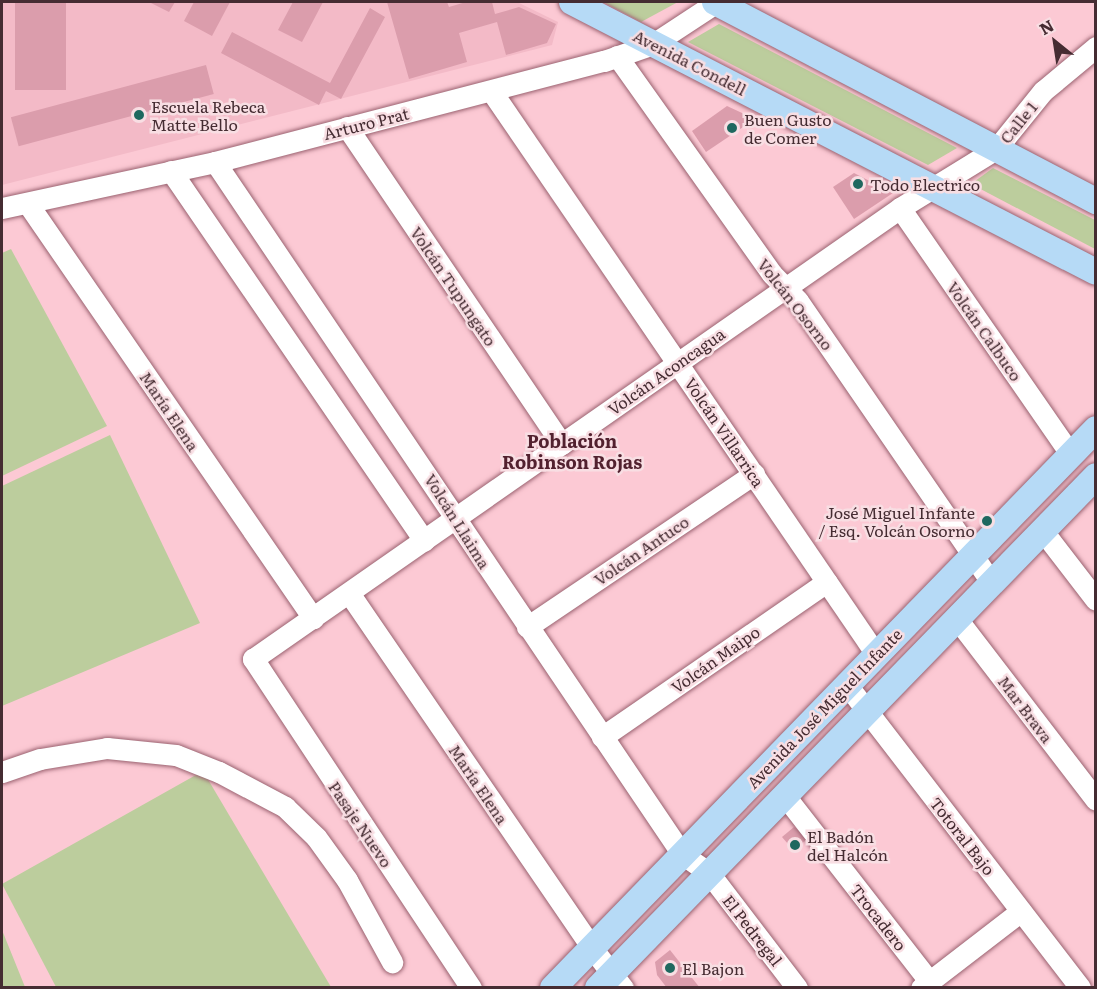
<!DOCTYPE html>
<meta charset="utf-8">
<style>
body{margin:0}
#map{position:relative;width:1097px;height:989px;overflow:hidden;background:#fcc9d4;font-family:Literata,serif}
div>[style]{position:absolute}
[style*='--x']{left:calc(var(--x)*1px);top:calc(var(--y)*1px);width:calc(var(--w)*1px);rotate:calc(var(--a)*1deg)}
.built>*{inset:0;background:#f3bac7}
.green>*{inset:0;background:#bccd9d}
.building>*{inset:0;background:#db9dac;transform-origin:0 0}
.roads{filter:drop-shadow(0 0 2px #9a6270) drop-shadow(0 0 2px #9a6270)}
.minor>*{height:21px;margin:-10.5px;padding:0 10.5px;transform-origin:10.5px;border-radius:10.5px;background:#fff}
.major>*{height:26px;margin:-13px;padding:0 13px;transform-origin:13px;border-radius:13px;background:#b6daf6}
.dots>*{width:16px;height:16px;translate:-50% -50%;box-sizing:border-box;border:3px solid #f8dee3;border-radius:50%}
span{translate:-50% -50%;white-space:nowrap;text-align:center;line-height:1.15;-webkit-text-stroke:5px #f8dee3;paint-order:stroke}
.street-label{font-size:16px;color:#452c32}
.poi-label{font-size:16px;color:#452c32}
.left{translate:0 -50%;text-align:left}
.right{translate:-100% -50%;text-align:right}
.neighbourhood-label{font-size:18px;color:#52212f;font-weight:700}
.frame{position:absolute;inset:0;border:3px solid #452c32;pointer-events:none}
.north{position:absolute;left:1025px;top:12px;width:60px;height:60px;-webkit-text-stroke:4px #f8dee3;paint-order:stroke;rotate:330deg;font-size:16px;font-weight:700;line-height:24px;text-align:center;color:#452c32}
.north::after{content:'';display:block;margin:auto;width:21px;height:27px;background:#452c32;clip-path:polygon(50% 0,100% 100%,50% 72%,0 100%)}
</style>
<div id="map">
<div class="built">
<div style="clip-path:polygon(2px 2px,517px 2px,558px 22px,552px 45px,2px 185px)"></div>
</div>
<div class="green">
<div style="clip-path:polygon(603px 2px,678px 2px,641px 22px)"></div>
<div style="clip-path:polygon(719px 24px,957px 148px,928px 165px,688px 42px)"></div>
<div style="clip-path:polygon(993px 168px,1095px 220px,1095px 249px,971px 184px)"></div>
<div style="clip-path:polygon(11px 249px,107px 426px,2px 476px,2px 253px)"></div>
<div style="clip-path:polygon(110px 435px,200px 623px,2px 706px,2px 486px)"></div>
<div style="clip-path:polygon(203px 771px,331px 987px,56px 987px,2px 884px)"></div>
<div style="clip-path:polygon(2px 930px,25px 987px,2px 987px)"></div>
</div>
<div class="building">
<div style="left:15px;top:2px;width:51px;height:88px"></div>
<div style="clip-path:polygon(149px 2px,175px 2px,169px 12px)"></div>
<div style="clip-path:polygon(194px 2px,230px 2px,212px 36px,184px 21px)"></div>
<div style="clip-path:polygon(293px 2px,323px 2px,302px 42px,278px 30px)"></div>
<div style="clip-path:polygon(387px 2px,447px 2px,449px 7px,466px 2px,492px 2px,495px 14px,519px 7px,556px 24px,547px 43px,506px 55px,497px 22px,459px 33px,467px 62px,409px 79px)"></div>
<div style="clip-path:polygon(370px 8px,385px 17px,341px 99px,326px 91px,319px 105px,221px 53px,232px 32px,330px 83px)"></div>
<div style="left:206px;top:65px;width:30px;height:202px;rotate:75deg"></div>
<div style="clip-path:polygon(727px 106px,755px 119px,706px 152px,692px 131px)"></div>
<div style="clip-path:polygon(854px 173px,893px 193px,854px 219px,833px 187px)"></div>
<div style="clip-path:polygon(794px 827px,808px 838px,794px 851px,782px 837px)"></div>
<div style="clip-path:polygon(670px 950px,700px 988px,667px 988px,657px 975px,655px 962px)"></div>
</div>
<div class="roads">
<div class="minor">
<div style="--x:617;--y:56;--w:267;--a:54.6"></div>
<div style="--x:772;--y:274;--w:37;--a:46"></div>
<div style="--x:798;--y:301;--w:342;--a:55.5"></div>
<div style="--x:492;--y:92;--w:681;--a:55.66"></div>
<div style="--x:347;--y:127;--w:383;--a:55.9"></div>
<div style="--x:215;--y:162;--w:835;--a:55.99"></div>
<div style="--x:682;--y:854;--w:33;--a:35"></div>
<div style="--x:709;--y:873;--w:145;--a:52.6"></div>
<div style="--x:171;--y:171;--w:448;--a:55.6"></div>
<div style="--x:28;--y:204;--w:503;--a:55.46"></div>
<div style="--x:2;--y:208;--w:218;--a:-12.2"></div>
<div style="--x:215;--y:162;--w:402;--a:-14.6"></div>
<div style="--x:604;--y:61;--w:52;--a:-19.1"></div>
<div style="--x:653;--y:44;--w:77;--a:-33.3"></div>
<div style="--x:900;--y:208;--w:300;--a:55.3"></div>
<div style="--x:1042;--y:530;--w:88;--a:52.4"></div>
<div style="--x:349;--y:593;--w:430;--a:55.6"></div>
<div style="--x:592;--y:948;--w:51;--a:52.2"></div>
<div style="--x:957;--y:619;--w:228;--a:52.5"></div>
<div style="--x:527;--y:627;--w:274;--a:-34"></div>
<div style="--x:847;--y:685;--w:382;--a:52.4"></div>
<div style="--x:602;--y:737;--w:273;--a:-34.6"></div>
<div style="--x:2;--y:772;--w:40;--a:-18.9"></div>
<div style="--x:40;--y:759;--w:68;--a:-9.3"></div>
<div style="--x:107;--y:748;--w:69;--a:5.8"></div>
<div style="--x:176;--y:755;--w:46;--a:21.6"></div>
<div style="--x:219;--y:772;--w:75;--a:27.9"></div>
<div style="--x:285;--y:807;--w:43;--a:44.1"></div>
<div style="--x:316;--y:837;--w:53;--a:54.2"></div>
<div style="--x:347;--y:880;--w:94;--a:61.2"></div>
<div style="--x:785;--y:796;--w:234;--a:52.1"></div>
<div style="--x:471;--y:988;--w:395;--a:-123.5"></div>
<div style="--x:253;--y:659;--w:789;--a:-34.88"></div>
<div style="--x:900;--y:208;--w:113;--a:-31.6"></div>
<div style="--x:996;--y:149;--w:75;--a:-51"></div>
<div style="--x:1043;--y:91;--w:69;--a:-39.7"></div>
<div style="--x:921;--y:988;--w:126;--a:-37.6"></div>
</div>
<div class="major">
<div style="--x:572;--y:2;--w:589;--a:27.26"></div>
<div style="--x:715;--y:2;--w:430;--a:27.6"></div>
<div style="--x:553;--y:988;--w:779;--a:-45.83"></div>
<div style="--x:598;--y:988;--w:714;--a:-45.79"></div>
</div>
</div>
<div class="dots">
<div style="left:139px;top:115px;background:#1f685f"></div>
<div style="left:732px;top:128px;background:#1f685f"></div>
<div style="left:858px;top:184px;background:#1f685f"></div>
<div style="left:987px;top:521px;background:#1f685f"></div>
<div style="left:795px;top:845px;background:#1f685f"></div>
<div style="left:670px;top:968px;background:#1f685f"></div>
</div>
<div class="street-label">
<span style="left:690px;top:62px;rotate:27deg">Avenida Condell</span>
<span style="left:1018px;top:122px;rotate:-51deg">Calle 1</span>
<span style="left:366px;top:123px;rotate:-14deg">Arturo Prat</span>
<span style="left:454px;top:286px;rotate:56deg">Volcán Tupungato</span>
<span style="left:796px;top:304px;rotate:52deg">Volcán Osorno</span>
<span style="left:985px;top:331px;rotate:55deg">Volcán Calbuco</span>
<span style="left:666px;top:371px;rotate:-35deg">Volcán Aconcagua</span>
<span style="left:170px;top:411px;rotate:56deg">María Elena</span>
<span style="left:725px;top:432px;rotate:56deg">Volcán Villarrica</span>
<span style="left:458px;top:521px;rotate:58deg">Volcán Llaima</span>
<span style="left:641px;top:550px;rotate:-34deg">Volcán Antuco</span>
<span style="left:715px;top:659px;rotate:-35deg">Volcán Maipo</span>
<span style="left:824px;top:708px;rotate:-46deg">Avenida José Miguel Infante</span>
<span style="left:1026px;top:709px;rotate:53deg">Mar Brava</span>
<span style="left:479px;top:784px;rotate:56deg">María Elena</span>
<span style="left:361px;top:824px;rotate:56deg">Pasaje Nuevo</span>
<span style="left:963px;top:836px;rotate:52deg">Totoral Bajo</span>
<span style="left:879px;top:917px;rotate:52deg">Trocadero</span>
<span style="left:753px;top:930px;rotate:52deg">El Pedregal</span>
</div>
<div class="poi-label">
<span class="left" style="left:151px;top:115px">Escuela Rebeca<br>Matte Bello</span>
<span class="left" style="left:744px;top:128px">Buen Gusto<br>de Comer</span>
<span class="left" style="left:870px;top:184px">Todo Electrico</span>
<span class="right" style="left:975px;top:521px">José Miguel Infante<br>/ Esq. Volcán Osorno</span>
<span class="left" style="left:807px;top:845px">El Badón<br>del Halcón</span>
<span class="left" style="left:682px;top:968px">El Bajon</span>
</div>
<div class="neighbourhood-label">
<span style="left:572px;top:452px">Población<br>Robinson Rojas</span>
</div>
<div class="frame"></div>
<div class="north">N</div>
</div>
